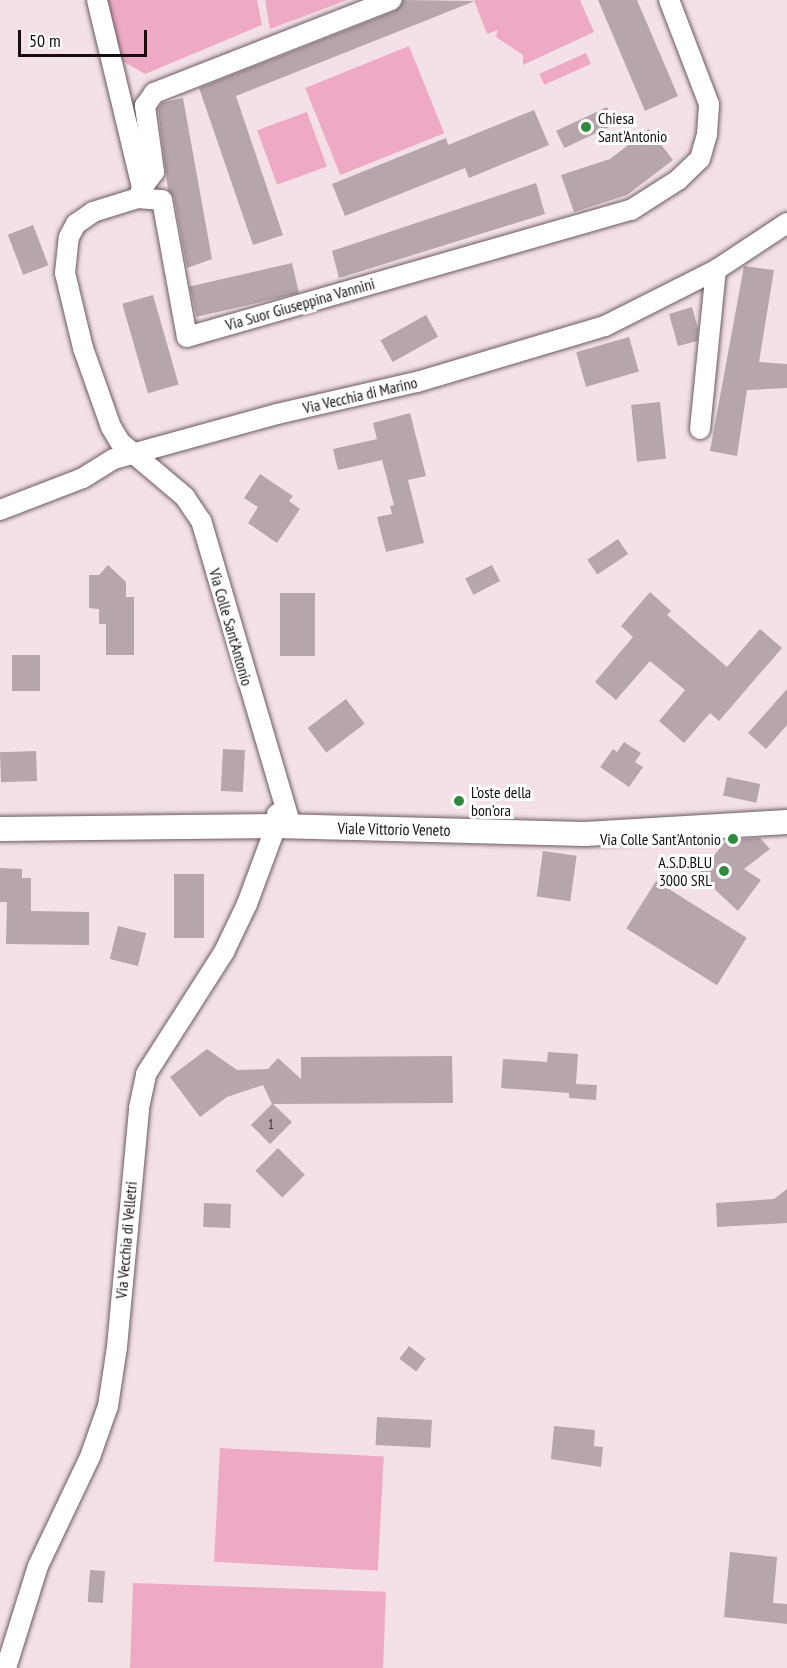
<!DOCTYPE html>
<meta charset="utf-8">
<style>
body{margin:0}
#map{position:relative;width:787px;height:1668px;overflow:hidden;background:#f3e1e7;font-family:"PT Sans Narrow",sans-serif}
div>[style]{position:absolute}
[style*='--x']{left:calc(var(--x)*1px);top:calc(var(--y)*1px);width:calc(var(--w)*1px);rotate:calc(var(--a)*1deg)}
.green>*{inset:0;background:#eeaac5;transform-origin:0 0}
.building>*{inset:0;background:#b6a5ab;transform-origin:0 0}
.roads{filter:drop-shadow(0 0 2px #6b5b61) drop-shadow(0 0 2px #6b5b61)}
.minor>*{height:20px;margin:-10px;padding:0 10px;transform-origin:10px;border-radius:10px;background:#fff}
.major>*{height:24px;margin:-12px;padding:0 12px;transform-origin:12px;border-radius:12px;background:#fff}
.dots>*{width:16px;height:16px;translate:-50% -50%;box-sizing:border-box;border:3px solid #fff;border-radius:50%}
span{translate:-50% -50%;white-space:nowrap;text-align:center;line-height:1.15;-webkit-text-stroke:6px #fff;paint-order:stroke}
.number-label{font-size:14px;color:#3d3438}
.number-label span{-webkit-text-stroke-width:0}
.poi-label{font-size:16px;color:#150f11}
.left{translate:0 -50%;text-align:left}
.right{translate:-100% -50%;text-align:right}
.street-label{font-size:16px;color:#150f11}
.scale{position:absolute;left:18px;top:30px;width:129px;height:27px;box-sizing:border-box;border:3px solid #150f11;border-top:0;padding-left:8px;font-size:18px;line-height:21px;white-space:nowrap;color:#150f11;-webkit-text-stroke:4px #fff;paint-order:stroke}
</style>
<div id="map">
<div class="green">
<div style="clip-path:polygon(101px 0,257px 0,262px 25px,145px 74px,112px 55px)"></div>
<div style="clip-path:polygon(265px 0,347px 0,270px 29px)"></div>
<div style="clip-path:polygon(474px 0,580px 0,594px 32px,523px 65px,523px 55px,496px 37px,498px 30px,487px 34px)"></div>
<div style="left:409px;top:46px;width:94px;height:112px;rotate:68deg"></div>
<div style="left:586px;top:53px;width:12px;height:51px;rotate:66deg"></div>
<div style="left:307px;top:112px;width:58px;height:53px;rotate:70deg"></div>
<div style="left:220px;top:1448px;width:164px;height:114px;rotate:3deg"></div>
<div style="left:133px;top:1583px;width:253px;height:85px;rotate:2deg"></div>
</div>
<div class="building">
<div style="clip-path:polygon(403px 0,475px 1px,236px 96px,283px 235px,253px 245px,199px 88px,395px 11px)"></div>
<div style="clip-path:polygon(598px 0,637px 0,678px 96px,645px 111px)"></div>
<div style="clip-path:polygon(183px 98px,212px 259px,187px 268px,174px 198px,168px 190px,158px 109px,162px 103px)"></div>
<div style="left:607px;top:107px;width:19px;height:56px;rotate:65deg"></div>
<div style="clip-path:polygon(534px 110px,549px 145px,469px 178px,465px 168px,345px 216px,332px 184px,446px 138px,448px 145px)"></div>
<div style="clip-path:polygon(649px 129px,673px 160px,627px 195px,574px 212px,561px 175px,610px 159px)"></div>
<div style="clip-path:polygon(536px 183px,545px 214px,339px 278px,332px 251px)"></div>
<div style="left:33px;top:225px;width:43px;height:27px;rotate:69deg"></div>
<div style="left:292px;top:263px;width:31px;height:105px;rotate:77deg"></div>
<div style="clip-path:polygon(744px 266px,774px 270px,759px 362px,787px 364px,787px 388px,747px 390px,737px 456px,710px 451px)"></div>
<div style="left:153px;top:295px;width:93px;height:32px;rotate:74deg"></div>
<div style="clip-path:polygon(692px 307px,698px 329px,697px 341px,678px 346px,669px 314px)"></div>
<div style="left:426px;top:315px;width:25px;height:52px;rotate:61deg"></div>
<div style="left:629px;top:337px;width:36px;height:55px;rotate:74deg"></div>
<div style="left:660px;top:402px;width:57px;height:29px;rotate:84deg"></div>
<div style="clip-path:polygon(410px 413px,426px 476px,408px 480px,424px 543px,386px 552px,377px 517px,392px 514px,390px 506px,394px 505px,382px 460px,338px 470px,333px 449px,377px 439px,373px 423px)"></div>
<div style="clip-path:polygon(260px 474px,293px 496px,289px 501px,300px 509px,277px 543px,248px 523px,258px 507px,244px 498px)"></div>
<div style="left:618px;top:539px;width:18px;height:37px;rotate:56deg"></div>
<div style="clip-path:polygon(108px 565px,126px 582px,126px 597px,134px 597px,134px 655px,106px 655px,106px 624px,99px 624px,99px 609px,89px 608px,89px 575px,99px 575px)"></div>
<div style="left:492px;top:565px;width:18px;height:30px;rotate:63deg"></div>
<div style="clip-path:polygon(650px 592px,671px 611px,667px 615px,727px 667px,760px 629px,782px 648px,719px 721px,710px 713px,684px 743px,659px 721px,685px 690px,650px 661px,616px 700px,595px 682px,633px 637px,621px 626px)"></div>
<div style="left:315px;top:593px;width:63px;height:35px;rotate:90deg"></div>
<div style="left:12px;top:655px;width:28px;height:36px"></div>
<div style="clip-path:polygon(787px 689px,787px 725px,766px 749px,748px 733px)"></div>
<div style="left:346px;top:699px;width:31px;height:48px;rotate:53deg"></div>
<div style="clip-path:polygon(624px 742px,641px 753px,635px 762px,643px 767px,629px 787px,600px 767px,613px 749px,617px 752px)"></div>
<div style="left:223px;top:749px;width:22px;height:42px;rotate:3deg"></div>
<div style="left:36px;top:751px;width:30px;height:36px;rotate:88deg"></div>
<div style="left:727px;top:777px;width:34px;height:19px;rotate:12deg"></div>
<div style="clip-path:polygon(760px 838px,770px 849px,744px 869px,761px 880px,738px 911px,698px 874px,727px 840px)"></div>
<div style="left:543px;top:851px;width:34px;height:46px;rotate:8deg"></div>
<div style="clip-path:polygon(0 868px,22px 869px,22px 878px,31px 878px,31px 911px,89px 912px,89px 945px,6px 944px,7px 902px,0 902px)"></div>
<div style="left:174px;top:874px;width:30px;height:64px"></div>
<div style="left:656px;top:881px;width:107px;height:56px;rotate:32deg"></div>
<div style="left:118px;top:926px;width:29px;height:34px;rotate:14deg"></div>
<div style="clip-path:polygon(207px 1049px,237px 1070px,268px 1069px,278px 1058px,301px 1079px,301px 1057px,452px 1056px,453px 1103px,273px 1104px,292px 1122px,270px 1144px,251px 1125px,272px 1104px,263px 1085px,227px 1097px,200px 1117px,170px 1077px)"></div>
<div style="clip-path:polygon(548px 1052px,578px 1054px,576px 1084px,597px 1085px,596px 1100px,569px 1098px,569px 1093px,501px 1088px,503px 1059px,547px 1062px)"></div>
<div style="left:278px;top:1148px;width:38px;height:32px;rotate:45deg"></div>
<div style="clip-path:polygon(787px 1189px,787px 1223px,717px 1227px,716px 1203px,774px 1199px)"></div>
<div style="left:204px;top:1203px;width:27px;height:24px;rotate:2deg"></div>
<div style="left:409px;top:1346px;width:21px;height:16px;rotate:37deg"></div>
<div style="left:377px;top:1417px;width:55px;height:28px;rotate:3deg"></div>
<div style="clip-path:polygon(554px 1426px,595px 1430px,594px 1446px,603px 1447px,601px 1467px,551px 1459px)"></div>
<div style="clip-path:polygon(730px 1552px,777px 1557px,773px 1603px,787px 1604px,787px 1624px,724px 1617px)"></div>
<div style="left:90px;top:1570px;width:15px;height:32px;rotate:4deg"></div>
</div>
<div class="roads">
<div class="minor">
<div style="--x:97;--y:0;--w:193;--a:76.5"></div>
<div style="--x:142;--y:188;--w:9;--a:111"></div>
<div style="--x:142;--y:188;--w:20;--a:-53"></div>
<div style="--x:154;--y:172;--w:67;--a:-97.8"></div>
<div style="--x:145;--y:106;--w:16;--a:-55"></div>
<div style="--x:154;--y:93;--w:255;--a:-21.4"></div>
<div style="--x:700;--y:429;--w:160;--a:-84.3"></div>
<div style="--x:0;--y:510;--w:89;--a:-21.1"></div>
<div style="--x:83;--y:478;--w:36;--a:-32"></div>
<div style="--x:114;--y:459;--w:169;--a:-15.4"></div>
<div style="--x:277;--y:414;--w:144;--a:-12.9"></div>
<div style="--x:417;--y:382;--w:196;--a:-16.6"></div>
<div style="--x:605;--y:326;--w:124;--a:-26.8"></div>
<div style="--x:716;--y:270;--w:85;--a:-33.5"></div>
<div style="--x:291;--y:826;--w:318;--a:-106.4"></div>
<div style="--x:201;--y:521;--w:29;--a:-124"></div>
<div style="--x:185;--y:497;--w:85;--a:-139.8"></div>
<div style="--x:120;--y:442;--w:17;--a:-121"></div>
<div style="--x:111;--y:427;--w:84;--a:-109.5"></div>
<div style="--x:83;--y:348;--w:77;--a:-103.5"></div>
<div style="--x:65;--y:273;--w:36;--a:-84"></div>
<div style="--x:69;--y:237;--w:15;--a:-62"></div>
<div style="--x:76;--y:224;--w:21;--a:-35"></div>
<div style="--x:93;--y:212;--w:47;--a:-17.3"></div>
<div style="--x:138;--y:198;--w:24;--a:5"></div>
<div style="--x:162;--y:200;--w:139;--a:79.7"></div>
<div style="--x:187;--y:337;--w:462;--a:-16"></div>
<div style="--x:631;--y:210;--w:56;--a:-32.6"></div>
<div style="--x:678;--y:180;--w:30;--a:-44"></div>
<div style="--x:700;--y:159;--w:26;--a:-74"></div>
<div style="--x:707;--y:134;--w:30;--a:-86"></div>
<div style="--x:709;--y:104;--w:111;--a:-111"></div>
<div style="--x:6;--y:1668;--w:107;--a:-72.6"></div>
<div style="--x:38;--y:1566;--w:121;--a:-64.5"></div>
<div style="--x:90;--y:1457;--w:54;--a:-70.6"></div>
<div style="--x:108;--y:1406;--w:60;--a:-81.3"></div>
<div style="--x:117;--y:1347;--w:240;--a:-84.7"></div>
<div style="--x:139;--y:1108;--w:35;--a:-78"></div>
<div style="--x:146;--y:1074;--w:145;--a:-57.4"></div>
<div style="--x:224;--y:952;--w:53;--a:-64.4"></div>
<div style="--x:247;--y:904;--w:83;--a:-69.6"></div>
<div style="--x:276;--y:826;--w:12;--a:-85"></div>
</div>
<div class="major">
<div style="--x:0;--y:829;--w:276;--a:-0.6"></div>
<div style="--x:276;--y:826;--w:309;--a:1.5"></div>
<div style="--x:585;--y:834;--w:202;--a:-3.4"></div>
</div>
</div>
<div class="dots">
<div style="left:586px;top:127px;background:#2e8b3d"></div>
<div style="left:459px;top:801px;background:#2e8b3d"></div>
<div style="left:733px;top:839px;background:#2e8b3d"></div>
<div style="left:724px;top:871px;background:#2e8b3d"></div>
</div>
<div class="number-label">
<span style="left:271px;top:1124px">1</span>
</div>
<div class="poi-label">
<span class="left" style="left:598px;top:127px">Chiesa<br>Sant'Antonio</span>
<span class="left" style="left:471px;top:801px">L’oste della<br>bon’ora</span>
<span class="right" style="left:721px;top:839px">Via Colle Sant'Antonio</span>
<span class="right" style="left:712px;top:871px">A.S.D.BLU<br>3000 SRL</span>
</div>
<div class="street-label">
<span style="left:300px;top:304px;rotate:-16deg">Via Suor Giuseppina Vannini</span>
<span style="left:360px;top:395px;rotate:-13deg">Via Vecchia di Marino</span>
<span style="left:231px;top:627px;rotate:74deg">Via Colle Sant'Antonio</span>
<span style="left:394px;top:829px;rotate:1deg">Viale Vittorio Veneto</span>
<span style="left:126px;top:1240px;rotate:-85deg">Via Vecchia di Velletri</span>
</div>
<div class="scale">50 m</div>
</div>
